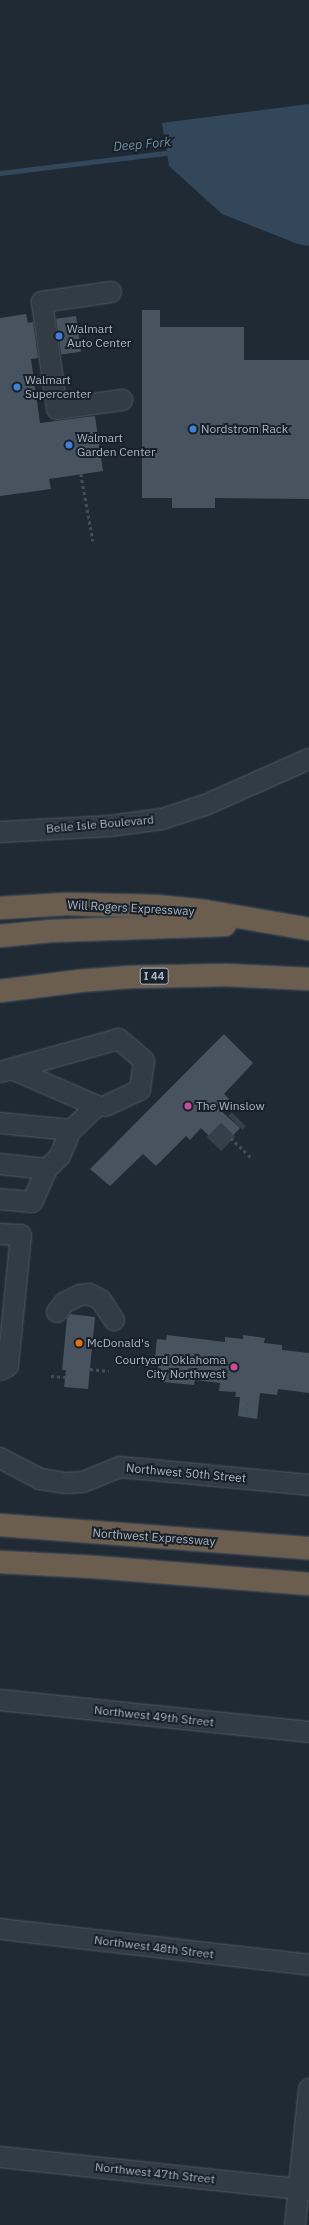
<!DOCTYPE html>
<style>
body{margin:0}
#map{position:relative;width:309px;height:2225px;overflow:hidden;background:#1f2a34;font-family:"IBM Plex Sans",sans-serif}
div>[style]{position:absolute}
[style*='--x']{left:calc(var(--x)*1px);top:calc(var(--y)*1px);width:calc(var(--w)*1px);rotate:calc(var(--a)*1deg)}
.water>*{inset:0;background:#33475b}
.stream>*{height:4.5px;margin:-2.25px;padding:0 2.25px;transform-origin:2.25px;border-radius:2.25px;background:#33475b}
.building>*{inset:0;background:#475460;transform-origin:0 0}
.minor-tunnel>*{height:20px;margin-top:-10px;transform-origin:0;background:repeating-linear-gradient(90deg,#343f49 0 20px,transparent 0 30px)}
.path>*{height:2.5px;margin-top:-1.25px;transform-origin:0;background:repeating-linear-gradient(90deg,#3e5253 0 3px,transparent 0 6px)}
.roads{filter:drop-shadow(0 0 1px #505963) drop-shadow(0 0 1px #505963)}
.minor>*{height:20px;margin:-10px;padding:0 10px;transform-origin:10px;border-radius:10px;background:#323c45}
.highway>*{height:22px;margin:-11px;padding:0 11px;transform-origin:11px;border-radius:11px;background:#6b5e4f}
.dots>*{width:11px;height:11px;translate:-50% -50%;box-sizing:border-box;border:2px solid #182129;border-radius:50%}
span{translate:-50% -50%;white-space:nowrap;text-align:center;line-height:1.15;-webkit-text-stroke:4px #182129;paint-order:stroke}
.shield-label span{padding:1px 3px;background:#182129;border:1px solid;border-radius:3px;-webkit-text-stroke-width:0}
.shield-label{font-size:11px;color:#acb6c2;font-weight:700}
.poi-label{font-size:12px;color:#acb6c2}
.left{translate:0 -50%;text-align:left}
.right{translate:-100% -50%;text-align:right}
.street-label{font-size:12px;color:#acb6c2}
.water-label{font-size:13px;color:#6d8aa6;font-style:italic}
</style>
<div id="map">
<div class="water">
<div style="clip-path:polygon(309px 104px,309px 246px,298px 244px,222px 214px,169px 166px,162px 123px)"></div>
</div>
<div class="stream">
<div style="--x:0;--y:173;--w:174;--a:-6.9"></div>
</div>
<div class="building">
<div style="clip-path:polygon(142px 310px,160px 310px,160px 327px,244px 327px,244px 360px,309px 360px,309px 499px,215px 498px,215px 508px,172px 508px,172px 498px,142px 498px)"></div>
<div style="clip-path:polygon(26px 314px,28px 323px,33px 322px,38px 358px,31px 359px,40px 423px,95px 416px,103px 471px,49px 479px,51px 489px,0 496px,0 318px)"></div>
<div style="left:76px;top:316px;width:36px;height:20px;rotate:82deg"></div>
<div style="clip-path:polygon(224px 1034px,253px 1063px,224px 1094px,229px 1099px,219px 1109px,240px 1128px,221px 1148px,201px 1128px,190px 1140px,186px 1136px,156px 1166px,143px 1154px,110px 1186px,90px 1169px)"></div>
<div style="clip-path:polygon(70px 1314px,95px 1317px,88px 1389px,64px 1387px,66px 1370px,62px 1370px,67px 1318px)"></div>
<div style="clip-path:polygon(167px 1335px,225px 1342px,225px 1337px,243px 1339px,243px 1335px,265px 1338px,264px 1343px,282px 1345px,282px 1350px,309px 1353px,309px 1393px,278px 1389px,277px 1395px,260px 1393px,257px 1419px,238px 1416px,240px 1397px,235px 1397px,236px 1392px,219px 1391px,220px 1383px,195px 1380px,194px 1385px,162px 1382px,163px 1376px,157px 1376px,159px 1359px,155px 1358px,157px 1339px,166px 1340px)"></div>
</div>
<div class="minor-tunnel">
<div style="--x:214;--y:1144;--w:35;--a:-45"></div>
</div>
<div class="path">
<div style="--x:81;--y:474;--w:68;--a:79.8"></div>
<div style="--x:231;--y:1138;--w:29;--a:44"></div>
<div style="--x:90;--y:1369;--w:19;--a:6"></div>
<div style="--x:51;--y:1376;--w:14;--a:4"></div>
<div style="--x:246;--y:1411;--w:13;--a:-81"></div>
</div>
<div class="roads">
<div class="minor">
<div style="--x:111;--y:292;--w:70;--a:171.8"></div>
<div style="--x:42;--y:302;--w:108;--a:82"></div>
<div style="--x:57;--y:409;--w:66;--a:-7.9"></div>
<div style="--x:0;--y:832;--w:110;--a:-3.1"></div>
<div style="--x:110;--y:826;--w:52;--a:-7.7"></div>
<div style="--x:162;--y:819;--w:45;--a:-18"></div>
<div style="--x:205;--y:805;--w:114;--a:-23.9"></div>
<div style="--x:12;--y:1069;--w:93;--a:23.5"></div>
<div style="--x:97;--y:1106;--w:35;--a:137"></div>
<div style="--x:0;--y:1072;--w:123;--a:-15.5"></div>
<div style="--x:119;--y:1039;--w:33;--a:41"></div>
<div style="--x:144;--y:1061;--w:29;--a:98"></div>
<div style="--x:140;--y:1090;--w:38;--a:155"></div>
<div style="--x:0;--y:1123;--w:71;--a:5.6"></div>
<div style="--x:71;--y:1130;--w:28;--a:113"></div>
<div style="--x:60;--y:1156;--w:18;--a:135"></div>
<div style="--x:47;--y:1169;--w:36;--a:114"></div>
<div style="--x:32;--y:1202;--w:32;--a:-175"></div>
<div style="--x:0;--y:1164;--w:47;--a:6.1"></div>
<div style="--x:0;--y:1234;--w:21;--a:3"></div>
<div style="--x:21;--y:1235;--w:132;--a:95.7"></div>
<div style="--x:8;--y:1366;--w:9;--a:153"></div>
<div style="--x:57;--y:1312;--w:11;--a:-52"></div>
<div style="--x:64;--y:1303;--w:18;--a:-27"></div>
<div style="--x:80;--y:1295;--w:9;--a:-6"></div>
<div style="--x:89;--y:1294;--w:13;--a:27"></div>
<div style="--x:101;--y:1300;--w:24;--a:57"></div>
<div style="--x:0;--y:1458;--w:45;--a:27.7"></div>
<div style="--x:40;--y:1479;--w:26;--a:9"></div>
<div style="--x:66;--y:1483;--w:17;--a:-3"></div>
<div style="--x:83;--y:1482;--w:40;--a:-22"></div>
<div style="--x:120;--y:1467;--w:190;--a:5.4"></div>
<div style="--x:0;--y:1700;--w:311;--a:5.9"></div>
<div style="--x:0;--y:1929;--w:311;--a:6.6"></div>
<div style="--x:0;--y:2157;--w:311;--a:6.1"></div>
<div style="--x:295;--y:2225;--w:137;--a:-84.1"></div>
</div>
<div class="highway">
<div style="--x:0;--y:908;--w:66;--a:-3.5"></div>
<div style="--x:66;--y:904;--w:90;--a:1.3"></div>
<div style="--x:156;--y:906;--w:49;--a:5.8"></div>
<div style="--x:205;--y:911;--w:106;--a:9.8"></div>
<div style="--x:0;--y:936;--w:51;--a:-5.6"></div>
<div style="--x:51;--y:931;--w:174;--a:-2"></div>
<div style="--x:0;--y:991;--w:80;--a:-7.2"></div>
<div style="--x:79;--y:981;--w:51;--a:-4.5"></div>
<div style="--x:130;--y:977;--w:96;--a:-1.2"></div>
<div style="--x:226;--y:975;--w:83;--a:2.8"></div>
<div style="--x:0;--y:1525;--w:310;--a:4.3"></div>
<div style="--x:0;--y:1562;--w:94;--a:3"></div>
<div style="--x:94;--y:1567;--w:216;--a:4.5"></div>
</div>
</div>
<div class="dots">
<div style="left:59px;top:336px;background:#3f7fe0"></div>
<div style="left:17px;top:387px;background:#3f7fe0"></div>
<div style="left:193px;top:429px;background:#3f7fe0"></div>
<div style="left:69px;top:445px;background:#3f7fe0"></div>
<div style="left:188px;top:1106px;background:#d1479c"></div>
<div style="left:79px;top:1343px;background:#e8710a"></div>
<div style="left:234px;top:1367px;background:#d1479c"></div>
</div>
<div class="shield-label">
<span style="left:154px;top:976px">I 44</span>
</div>
<div class="poi-label">
<span class="left" style="left:67px;top:336px">Walmart<br>Auto Center</span>
<span class="left" style="left:25px;top:387px">Walmart<br>Supercenter</span>
<span class="left" style="left:201px;top:429px">Nordstrom Rack</span>
<span class="left" style="left:77px;top:445px">Walmart<br>Garden Center</span>
<span class="left" style="left:196px;top:1106px">The Winslow</span>
<span class="left" style="left:87px;top:1343px">McDonald's</span>
<span class="right" style="left:226px;top:1367px">Courtyard Oklahoma<br>City Northwest</span>
</div>
<div class="street-label">
<span style="left:100px;top:824px;rotate:-5deg">Belle Isle Boulevard</span>
<span style="left:131px;top:908px;rotate:3deg">Will Rogers Expressway</span>
<span style="left:186px;top:1473px;rotate:5deg">Northwest 50th Street</span>
<span style="left:154px;top:1537px;rotate:4deg">Northwest Expressway</span>
<span style="left:154px;top:1716px;rotate:6deg">Northwest 49th Street</span>
<span style="left:154px;top:1947px;rotate:7deg">Northwest 48th Street</span>
<span style="left:155px;top:2173px;rotate:6deg">Northwest 47th Street</span>
</div>
<div class="water-label">
<span style="left:142px;top:145px;rotate:-5deg">Deep Fork</span>
</div>
</div>
